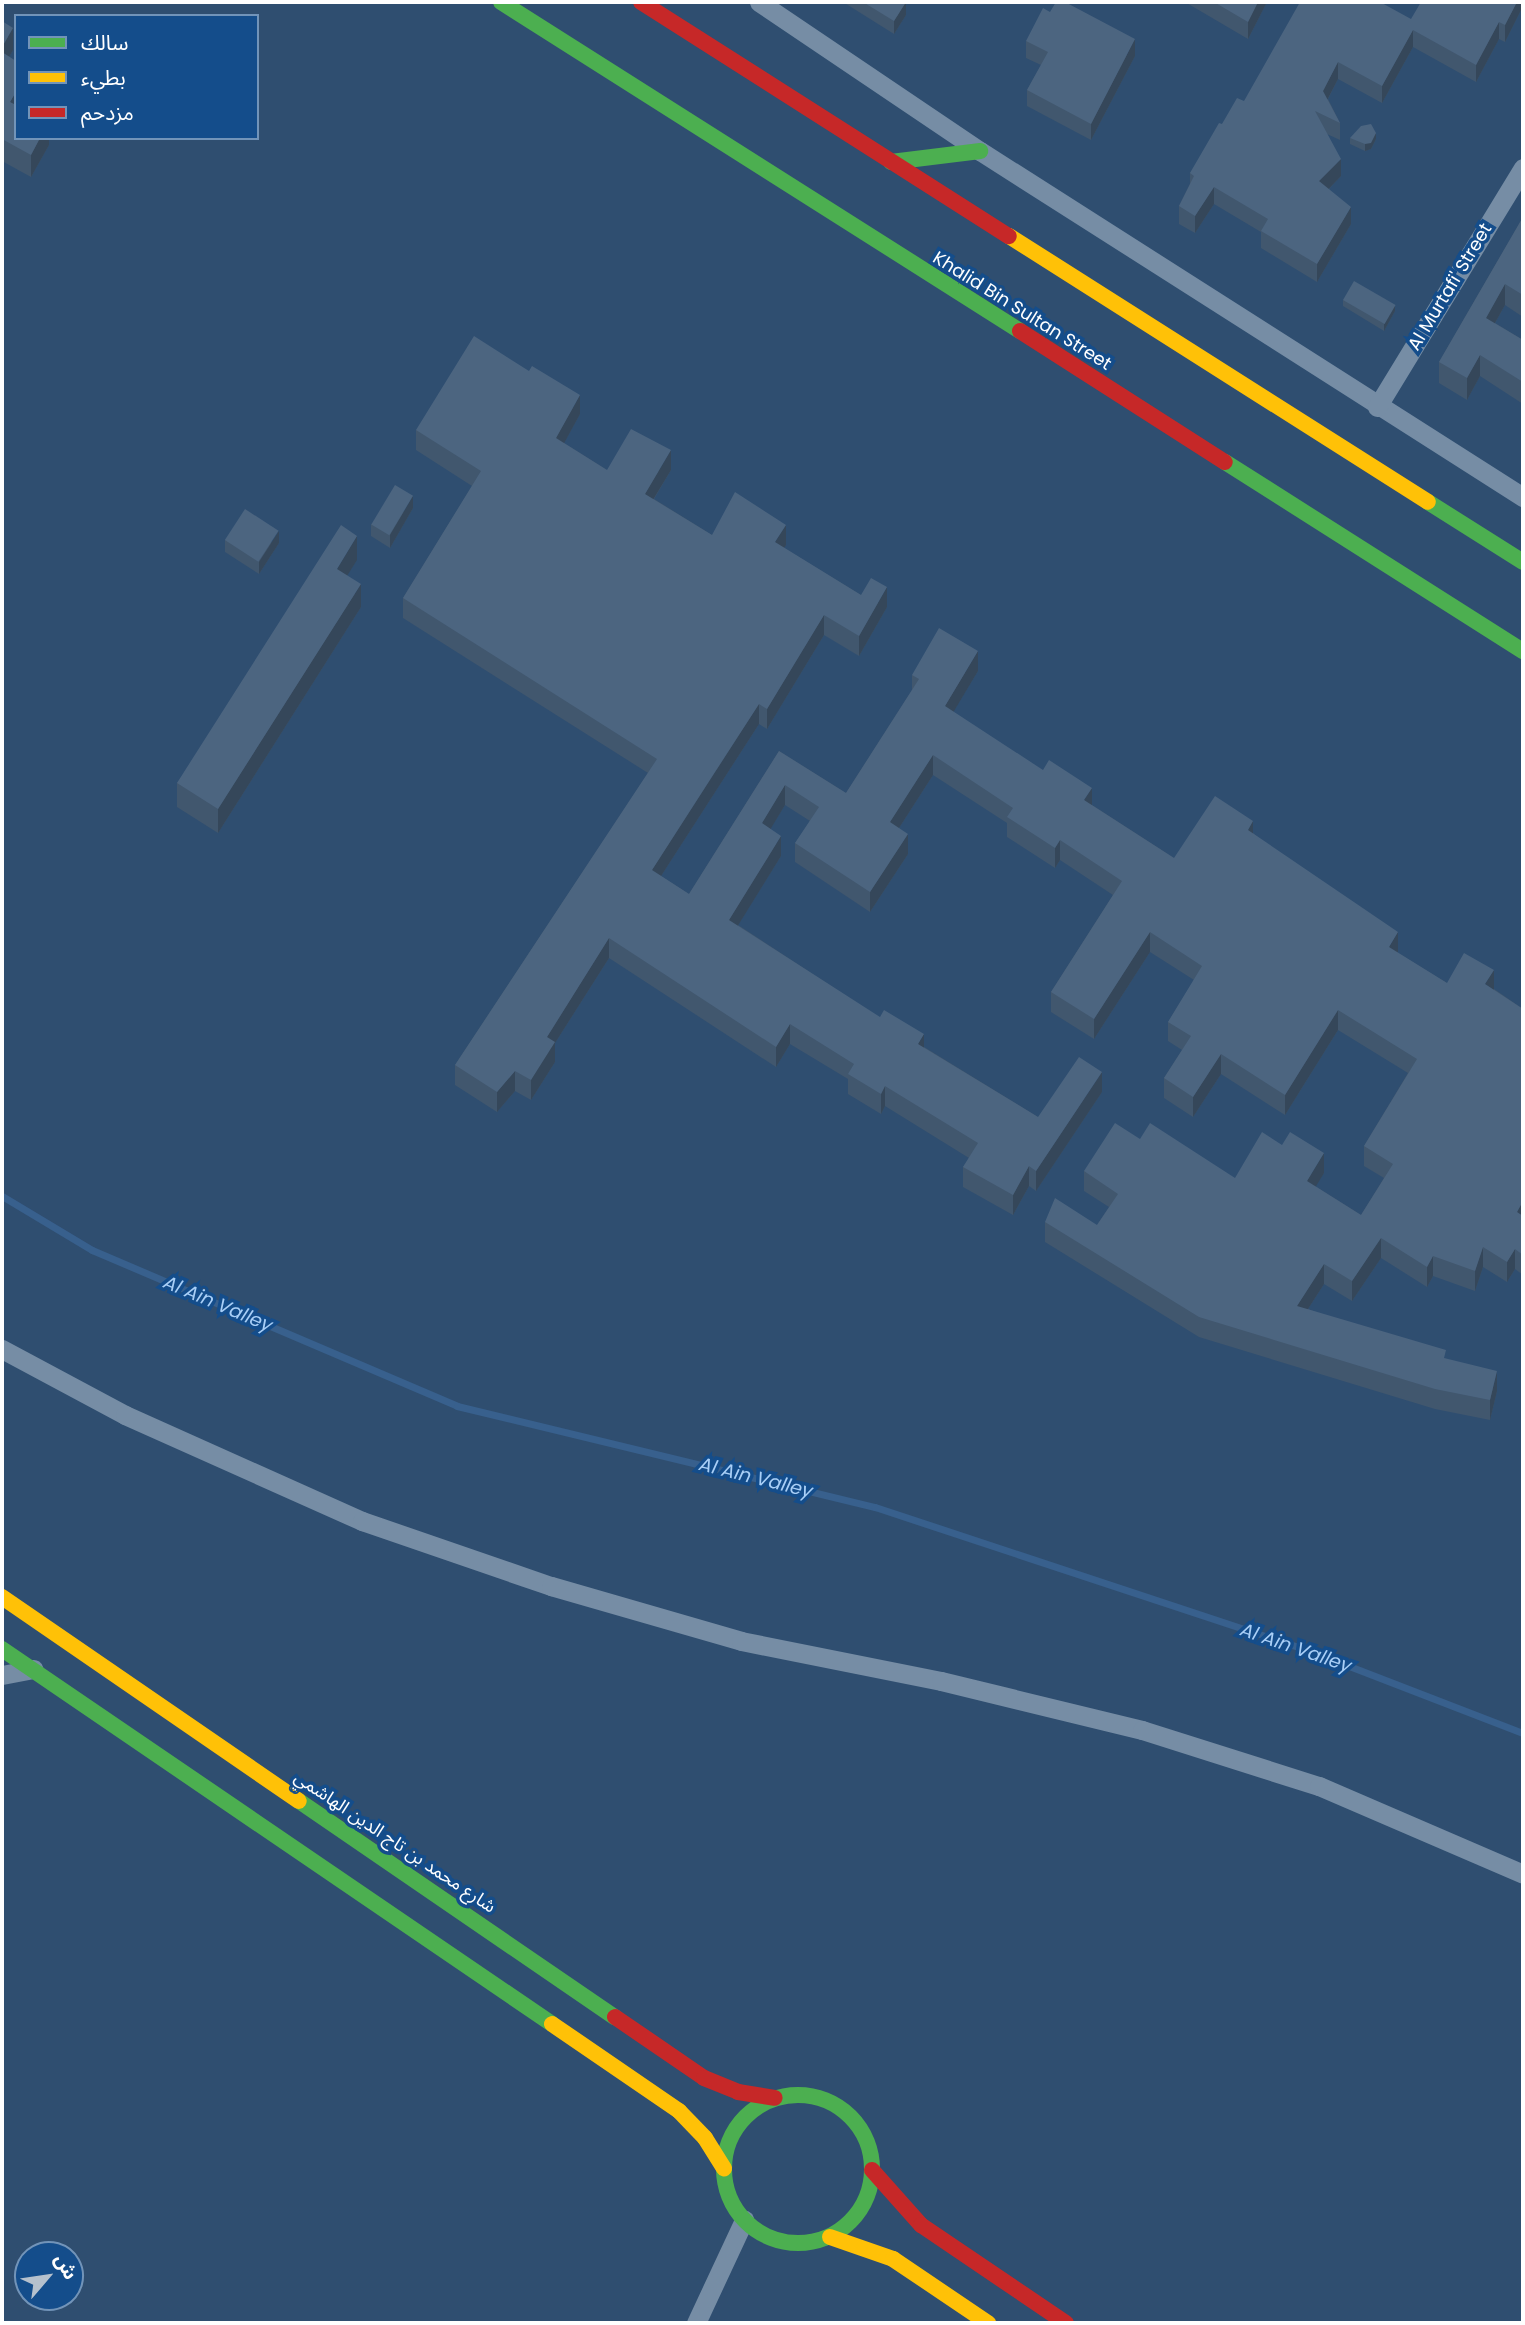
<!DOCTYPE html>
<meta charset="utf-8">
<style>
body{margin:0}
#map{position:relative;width:1525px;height:2325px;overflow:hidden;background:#2f4e70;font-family:Poppins,"Noto Sans Arabic",sans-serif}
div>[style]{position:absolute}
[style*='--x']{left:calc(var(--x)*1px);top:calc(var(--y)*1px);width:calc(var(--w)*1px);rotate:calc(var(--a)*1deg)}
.stream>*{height:7px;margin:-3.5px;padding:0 3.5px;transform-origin:3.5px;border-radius:3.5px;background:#38608d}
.street>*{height:19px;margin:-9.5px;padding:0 9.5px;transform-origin:9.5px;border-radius:9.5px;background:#768da5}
.fast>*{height:16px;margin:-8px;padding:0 8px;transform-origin:8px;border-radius:8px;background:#4caf50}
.fast>.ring{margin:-8px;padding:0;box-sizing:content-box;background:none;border:16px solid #4caf50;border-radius:50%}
.slow>*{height:16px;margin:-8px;padding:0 8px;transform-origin:8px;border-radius:8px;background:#ffc107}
.jam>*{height:16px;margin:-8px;padding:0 8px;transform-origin:8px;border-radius:8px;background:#c62828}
.wall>*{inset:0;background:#41576e}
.shaded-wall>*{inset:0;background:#35475a}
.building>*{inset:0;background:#4c6580;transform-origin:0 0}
span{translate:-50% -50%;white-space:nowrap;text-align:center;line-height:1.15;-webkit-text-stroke:7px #144d8b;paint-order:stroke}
.street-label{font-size:18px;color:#fff}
.water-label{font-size:19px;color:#a9cff7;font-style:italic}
.frame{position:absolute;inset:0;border:4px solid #fff;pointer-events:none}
.legend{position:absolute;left:14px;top:14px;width:245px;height:126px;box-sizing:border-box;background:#144d8b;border:2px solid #7294b9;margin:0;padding:9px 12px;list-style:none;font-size:21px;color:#fff}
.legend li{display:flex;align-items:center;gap:14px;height:35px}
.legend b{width:35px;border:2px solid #7294b9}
.north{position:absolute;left:14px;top:2241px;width:70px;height:70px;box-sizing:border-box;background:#144d8b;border:2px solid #7294b9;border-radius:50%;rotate:61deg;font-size:19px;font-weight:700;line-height:28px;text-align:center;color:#fff}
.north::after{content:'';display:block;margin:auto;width:24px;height:32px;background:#b6c1cd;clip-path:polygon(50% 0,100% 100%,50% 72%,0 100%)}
</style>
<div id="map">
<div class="stream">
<div style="--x:2;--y:1196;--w:105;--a:31"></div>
<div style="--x:92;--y:1250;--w:397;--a:23.1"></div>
<div style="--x:457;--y:1406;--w:430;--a:13.6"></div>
<div style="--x:875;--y:1507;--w:453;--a:18.3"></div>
<div style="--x:1305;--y:1649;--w:234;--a:21.1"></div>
</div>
<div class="street">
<div style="--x:759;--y:2;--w:267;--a:34"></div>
<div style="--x:980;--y:151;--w:644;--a:32.51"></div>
<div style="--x:1377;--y:407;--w:280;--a:-58.6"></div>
<div style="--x:2;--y:1349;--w:140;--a:28.2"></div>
<div style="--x:125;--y:1415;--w:260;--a:24.1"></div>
<div style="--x:362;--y:1521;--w:200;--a:19"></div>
<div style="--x:551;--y:1586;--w:198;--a:16.1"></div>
<div style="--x:741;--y:1641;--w:204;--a:11.3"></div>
<div style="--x:941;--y:1681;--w:207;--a:13.7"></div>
<div style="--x:1142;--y:1730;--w:186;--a:17.6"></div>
<div style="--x:1319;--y:1786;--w:222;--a:23.3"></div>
<div style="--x:2;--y:1675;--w:32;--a:-11"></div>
<div style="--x:696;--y:2323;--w:114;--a:-65"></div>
</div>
<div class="fast">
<div style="--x:501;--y:2;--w:614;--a:32.37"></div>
<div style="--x:891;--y:162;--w:90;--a:-7"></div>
<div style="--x:1225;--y:462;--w:353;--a:32.4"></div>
<div style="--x:1428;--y:502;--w:112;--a:32.3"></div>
<div style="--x:2;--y:1649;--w:666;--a:34.29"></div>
<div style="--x:299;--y:1801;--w:383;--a:34.4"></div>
<div class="ring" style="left:724px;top:2095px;width:132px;height:132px"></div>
</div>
<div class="slow">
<div style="--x:1009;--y:236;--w:496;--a:32.4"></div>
<div style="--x:2;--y:1597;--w:360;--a:34.5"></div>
<div style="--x:552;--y:2024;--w:154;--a:34.4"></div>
<div style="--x:679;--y:2111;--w:37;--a:46"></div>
<div style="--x:705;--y:2138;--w:36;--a:58"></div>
<div style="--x:830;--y:2237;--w:67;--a:19.2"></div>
<div style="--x:893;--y:2259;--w:115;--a:34"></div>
</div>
<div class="jam">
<div style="--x:641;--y:2;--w:436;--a:32.5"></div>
<div style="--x:1020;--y:331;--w:243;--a:32.6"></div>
<div style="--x:615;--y:2017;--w:108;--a:34.4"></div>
<div style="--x:704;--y:2078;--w:37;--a:22"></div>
<div style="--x:738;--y:2092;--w:37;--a:9"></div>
<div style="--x:872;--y:2170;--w:74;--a:48.3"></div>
<div style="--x:921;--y:2225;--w:175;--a:34.1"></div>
</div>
<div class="wall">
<div style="clip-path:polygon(843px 2px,905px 2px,906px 15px,894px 34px)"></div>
<div style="clip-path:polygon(1185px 2px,1267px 2px,1248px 39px)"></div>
<div style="clip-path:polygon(1523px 2px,1523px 6px,1505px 42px,1499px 39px,1476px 82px,1413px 47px,1382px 103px,1338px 79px,1328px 99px,1340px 123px,1340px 140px,1327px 134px,1341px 176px,1329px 189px,1351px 224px,1317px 282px,1261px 248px,1261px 232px,1214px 204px,1195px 233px,1179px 224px,1179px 206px,1190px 184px,1190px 173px,1222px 124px,1244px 101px,1411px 19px)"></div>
<div style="clip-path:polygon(2px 21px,13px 50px,9px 57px,16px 138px,49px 138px,49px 145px,31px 177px,2px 161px)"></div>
<div style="clip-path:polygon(1026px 41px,1135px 56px,1091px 140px,1027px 106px,1027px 90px,1041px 65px,1026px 58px)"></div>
<div style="clip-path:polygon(1350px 138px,1376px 139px,1371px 149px,1365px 151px,1350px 144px)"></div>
<div style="clip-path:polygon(1523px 217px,1523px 317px,1505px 305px,1495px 323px,1523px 340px,1523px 404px,1480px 376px,1467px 400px,1439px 383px,1439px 362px)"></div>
<div style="clip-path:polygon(1343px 300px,1395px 311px,1384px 331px,1343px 306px)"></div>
<div style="clip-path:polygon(529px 371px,580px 414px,564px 443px,607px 470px,671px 470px,654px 499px,712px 535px,786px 545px,784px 548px,861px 595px,887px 607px,859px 656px,824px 635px,767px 729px,759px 724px,661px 876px,689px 894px,779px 751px,846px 793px,912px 690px,912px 675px,978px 671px,953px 712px,1092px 805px,1174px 858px,1253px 833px,1398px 953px,1447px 983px,1494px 989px,1523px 1009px,1523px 1275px,1515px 1269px,1507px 1282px,1483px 1267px,1475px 1291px,1433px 1276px,1427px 1287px,1381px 1258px,1352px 1301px,1324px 1284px,1308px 1309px,1446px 1359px,1497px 1391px,1490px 1420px,1435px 1409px,1199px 1337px,1045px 1242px,1045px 1222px,1097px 1225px,1109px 1207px,1084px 1191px,1084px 1171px,1140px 1139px,1235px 1178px,1324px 1173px,1315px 1186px,1361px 1215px,1384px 1178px,1364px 1166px,1364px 1146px,1408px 1073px,1338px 1030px,1285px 1115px,1221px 1074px,1193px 1117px,1164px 1098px,1164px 1078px,1182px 1050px,1168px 1041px,1168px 1022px,1194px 980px,1150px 952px,1094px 1039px,1051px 1012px,1051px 992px,1113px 895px,1060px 860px,1055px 868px,1007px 837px,1007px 823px,933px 775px,899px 828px,908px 854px,870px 912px,795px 862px,795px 843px,810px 821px,785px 805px,770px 829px,781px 856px,738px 925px,924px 1047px,1038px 1117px,1102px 1092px,1036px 1191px,1029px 1186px,1013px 1215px,963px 1187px,963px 1167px,969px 1158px,885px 1106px,881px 1114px,848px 1094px,848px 1079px,790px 1044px,776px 1067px,609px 958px,555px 1043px,555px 1062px,531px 1100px,515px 1091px,497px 1112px,455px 1085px,455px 1065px,648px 773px,403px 618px,403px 598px,472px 486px,416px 450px,416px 430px)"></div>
<div style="clip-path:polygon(413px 508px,390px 548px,371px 536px,371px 524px)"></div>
<div style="clip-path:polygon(225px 540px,279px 543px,259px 574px,225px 552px)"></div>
<div style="clip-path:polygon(357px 560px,347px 575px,361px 607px,218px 833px,177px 807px,177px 783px)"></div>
</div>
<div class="shaded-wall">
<div style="clip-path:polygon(906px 2px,906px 15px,894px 34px,894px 21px)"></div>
<div style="clip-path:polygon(1258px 2px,1267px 2px,1248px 39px,1248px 22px)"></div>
<div style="clip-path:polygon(1517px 2px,1523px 2px,1523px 6px,1505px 42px,1505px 25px)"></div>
<div style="clip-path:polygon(1499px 22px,1499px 39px,1476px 82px,1476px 65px)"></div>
<div style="clip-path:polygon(13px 28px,13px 50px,2px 69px,2px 47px)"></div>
<div style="clip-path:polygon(1413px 30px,1413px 47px,1382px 103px,1382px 86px)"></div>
<div style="clip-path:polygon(1135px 39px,1135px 56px,1091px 140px,1091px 124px)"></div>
<div style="clip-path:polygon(1338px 62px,1338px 79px,1323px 108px,1323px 91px)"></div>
<div style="clip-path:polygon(16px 92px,16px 115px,10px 102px)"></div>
<div style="clip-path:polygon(1376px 133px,1376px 139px,1371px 149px,1365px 151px,1365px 144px)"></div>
<div style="clip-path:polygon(40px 138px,49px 138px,49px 145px,31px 177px,31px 155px)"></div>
<div style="clip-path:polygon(1341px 159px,1341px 176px,1319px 199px,1319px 181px)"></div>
<div style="clip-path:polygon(1214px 187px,1214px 204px,1195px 233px,1195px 216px)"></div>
<div style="clip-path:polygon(1351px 207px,1351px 224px,1317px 282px,1317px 264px)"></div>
<div style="clip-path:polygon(1505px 284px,1505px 305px,1486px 339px,1486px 318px)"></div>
<div style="clip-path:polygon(1395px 305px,1395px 311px,1384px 331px,1384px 324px)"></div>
<div style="clip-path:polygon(1480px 355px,1480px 376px,1467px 400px,1467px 378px)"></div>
<div style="clip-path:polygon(580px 395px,580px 414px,556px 458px,556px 438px)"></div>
<div style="clip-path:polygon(671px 450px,671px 470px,645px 513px,645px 494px)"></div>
<div style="clip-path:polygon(413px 496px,413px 508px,390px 548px,390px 535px)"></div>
<div style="clip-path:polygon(786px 525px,786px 545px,775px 562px,775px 542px)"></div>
<div style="clip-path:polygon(279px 531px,279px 543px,259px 574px,259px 562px)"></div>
<div style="clip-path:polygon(357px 536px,357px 560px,337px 592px,337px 569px)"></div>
<div style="clip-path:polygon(361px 584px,361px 607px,218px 833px,218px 809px)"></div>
<div style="clip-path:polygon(887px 587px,887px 607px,859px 656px,859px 636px)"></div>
<div style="clip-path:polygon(824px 615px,824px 635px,767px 729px,767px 709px)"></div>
<div style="clip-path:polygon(978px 651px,978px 671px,945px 726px,945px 706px)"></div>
<div style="clip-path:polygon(759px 704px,759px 724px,652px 890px,652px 870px)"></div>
<div style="clip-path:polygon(933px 755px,933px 775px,890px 842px,890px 822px)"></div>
<div style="clip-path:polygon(785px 785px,785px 805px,762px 843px,762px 823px)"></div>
<div style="clip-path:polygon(1092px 788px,1092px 808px,1084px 800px)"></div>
<div style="clip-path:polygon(1253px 821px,1253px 841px,1248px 830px)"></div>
<div style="clip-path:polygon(908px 834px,908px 854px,870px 912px,870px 892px)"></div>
<div style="clip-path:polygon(781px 836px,781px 856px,729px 940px,729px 920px)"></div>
<div style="clip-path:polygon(1060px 840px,1060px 860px,1055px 868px,1055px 848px)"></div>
<div style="clip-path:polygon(1150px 932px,1150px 952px,1094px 1039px,1094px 1019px)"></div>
<div style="clip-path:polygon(1398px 932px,1398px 952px,1389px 967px,1389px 947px)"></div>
<div style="clip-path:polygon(609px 938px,609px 958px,555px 1043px,555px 1062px,531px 1100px,531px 1080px,547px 1037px)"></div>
<div style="clip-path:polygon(1494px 970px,1494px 990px,1485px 984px)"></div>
<div style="clip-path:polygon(1338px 1010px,1338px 1030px,1285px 1115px,1285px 1095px)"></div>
<div style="clip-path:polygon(790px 1024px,790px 1044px,776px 1067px,776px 1047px)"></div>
<div style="clip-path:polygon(924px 1034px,924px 1054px,918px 1044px)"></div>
<div style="clip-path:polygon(1221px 1054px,1221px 1074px,1193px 1117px,1193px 1097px)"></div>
<div style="clip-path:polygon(515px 1071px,515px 1091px,497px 1112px,497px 1092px)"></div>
<div style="clip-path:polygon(1102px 1072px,1102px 1092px,1036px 1191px,1036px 1171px)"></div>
<div style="clip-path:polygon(885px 1086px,885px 1106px,881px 1114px,881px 1094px)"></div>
<div style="clip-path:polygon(1324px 1153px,1324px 1173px,1307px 1201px,1307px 1181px)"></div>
<div style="clip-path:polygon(1029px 1166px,1029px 1186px,1013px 1215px,1013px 1195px)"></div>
<div style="clip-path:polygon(1523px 1201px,1523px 1221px,1517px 1212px)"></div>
<div style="clip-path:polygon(1381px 1238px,1381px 1258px,1352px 1301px,1352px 1281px)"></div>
<div style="clip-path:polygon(1483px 1247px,1483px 1267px,1475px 1291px,1475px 1271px)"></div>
<div style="clip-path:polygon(1515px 1249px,1515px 1269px,1507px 1282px,1507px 1262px)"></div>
<div style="clip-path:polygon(1433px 1256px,1433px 1276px,1427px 1287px,1427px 1267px)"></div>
<div style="clip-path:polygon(1324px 1264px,1324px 1284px,1297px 1326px,1297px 1306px)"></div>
<div style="clip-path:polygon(1497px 1371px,1497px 1391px,1490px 1420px,1490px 1400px)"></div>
</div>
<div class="building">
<div style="clip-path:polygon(863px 2px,906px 2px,894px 21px)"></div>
<div style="clip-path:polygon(1056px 2px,1065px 2px,1135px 39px,1091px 124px,1027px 90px,1048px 52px,1026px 41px,1043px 8px,1050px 12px)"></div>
<div style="clip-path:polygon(1214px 2px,1258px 2px,1248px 22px)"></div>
<div style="clip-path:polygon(1300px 2px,1380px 2px,1411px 19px,1421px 2px,1517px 2px,1505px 25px,1499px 22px,1476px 65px,1413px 30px,1382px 86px,1338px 62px,1323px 91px,1340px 123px,1315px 111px,1341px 159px,1319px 181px,1351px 207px,1317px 264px,1261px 231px,1268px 219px,1214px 187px,1195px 216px,1179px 206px,1194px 176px,1190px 173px,1219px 123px,1222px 124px,1237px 98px,1244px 101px)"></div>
<div style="clip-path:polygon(2px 21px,13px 28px,2px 47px)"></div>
<div style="clip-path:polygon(2px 52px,16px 61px,16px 92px,10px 102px,16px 105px,16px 138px,40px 138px,31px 155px,2px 139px)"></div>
<div style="clip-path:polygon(1371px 124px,1376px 133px,1371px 143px,1365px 144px,1350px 138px,1361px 126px)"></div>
<div style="clip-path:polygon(1523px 217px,1523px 295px,1505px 284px,1486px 318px,1523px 340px,1523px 382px,1480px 355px,1467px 378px,1439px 362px)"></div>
<div style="left:1354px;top:281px;width:48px;height:22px;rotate:30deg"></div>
<div style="clip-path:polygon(474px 336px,529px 371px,532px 366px,580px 395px,556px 438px,607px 470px,631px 429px,671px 450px,645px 494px,712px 535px,735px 492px,786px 525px,775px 542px,861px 595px,871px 578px,887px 587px,859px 636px,824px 615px,767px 709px,759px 704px,713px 775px,652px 870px,689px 894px,779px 751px,846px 793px,919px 679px,912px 675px,939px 628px,978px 651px,945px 706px,1043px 770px,1049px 760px,1092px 788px,1084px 800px,1174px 858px,1215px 796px,1253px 821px,1248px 830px,1398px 932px,1389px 947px,1447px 983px,1464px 953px,1494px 970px,1485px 984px,1523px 1009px,1523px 1201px,1517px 1212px,1523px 1216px,1523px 1255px,1515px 1249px,1507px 1262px,1483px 1247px,1475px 1271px,1433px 1256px,1427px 1267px,1381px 1238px,1352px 1281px,1324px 1264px,1297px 1306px,1446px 1350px,1444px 1358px,1497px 1371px,1490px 1400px,1435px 1389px,1199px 1317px,1045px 1222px,1055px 1198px,1097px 1225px,1118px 1194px,1084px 1171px,1115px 1123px,1140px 1139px,1150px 1123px,1235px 1178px,1262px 1132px,1282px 1145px,1290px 1132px,1324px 1153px,1307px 1181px,1361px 1215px,1393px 1164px,1364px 1146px,1417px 1059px,1338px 1010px,1285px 1095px,1221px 1054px,1193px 1097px,1164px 1078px,1191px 1036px,1168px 1022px,1202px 966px,1150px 932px,1094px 1019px,1051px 992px,1122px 881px,1060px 840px,1055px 848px,1007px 817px,1013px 808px,933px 755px,890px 822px,908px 834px,870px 892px,795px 843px,819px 807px,785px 785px,762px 823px,781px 836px,729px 920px,880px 1017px,884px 1010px,924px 1034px,918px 1044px,1038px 1117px,1079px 1057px,1102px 1072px,1036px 1171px,1029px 1166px,1013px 1195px,963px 1167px,978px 1143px,885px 1086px,881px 1094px,848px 1074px,854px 1064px,790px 1024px,776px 1047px,609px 938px,547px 1037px,555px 1042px,531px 1080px,515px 1071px,497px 1092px,455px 1065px,657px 759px,403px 598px,481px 471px,416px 430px)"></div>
<div style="left:395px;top:485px;width:21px;height:46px;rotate:31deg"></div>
<div style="left:245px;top:509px;width:40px;height:37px;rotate:33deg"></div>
<div style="clip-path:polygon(341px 525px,357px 536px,337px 569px,361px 584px,218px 809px,177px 783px)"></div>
</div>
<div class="street-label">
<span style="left:1450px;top:287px;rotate:-59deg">Al Murtafi' Street</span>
<span style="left:1022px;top:311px;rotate:32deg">Khalid Bin Sultan Street</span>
<span style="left:395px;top:1842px;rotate:34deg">شارع محمد بن تاج الدين الهاشمي</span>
</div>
<div class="water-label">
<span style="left:218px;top:1304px;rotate:23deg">Al Ain Valley</span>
<span style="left:756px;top:1478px;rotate:14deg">Al Ain Valley</span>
<span style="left:1296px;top:1648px;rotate:19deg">Al Ain Valley</span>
</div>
<div class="frame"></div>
<ul class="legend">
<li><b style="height:9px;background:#4caf50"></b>سالك</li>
<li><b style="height:9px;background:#ffc107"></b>بطيء</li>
<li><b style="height:9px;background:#c62828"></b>مزدحم</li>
</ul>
<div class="north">ش</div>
</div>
